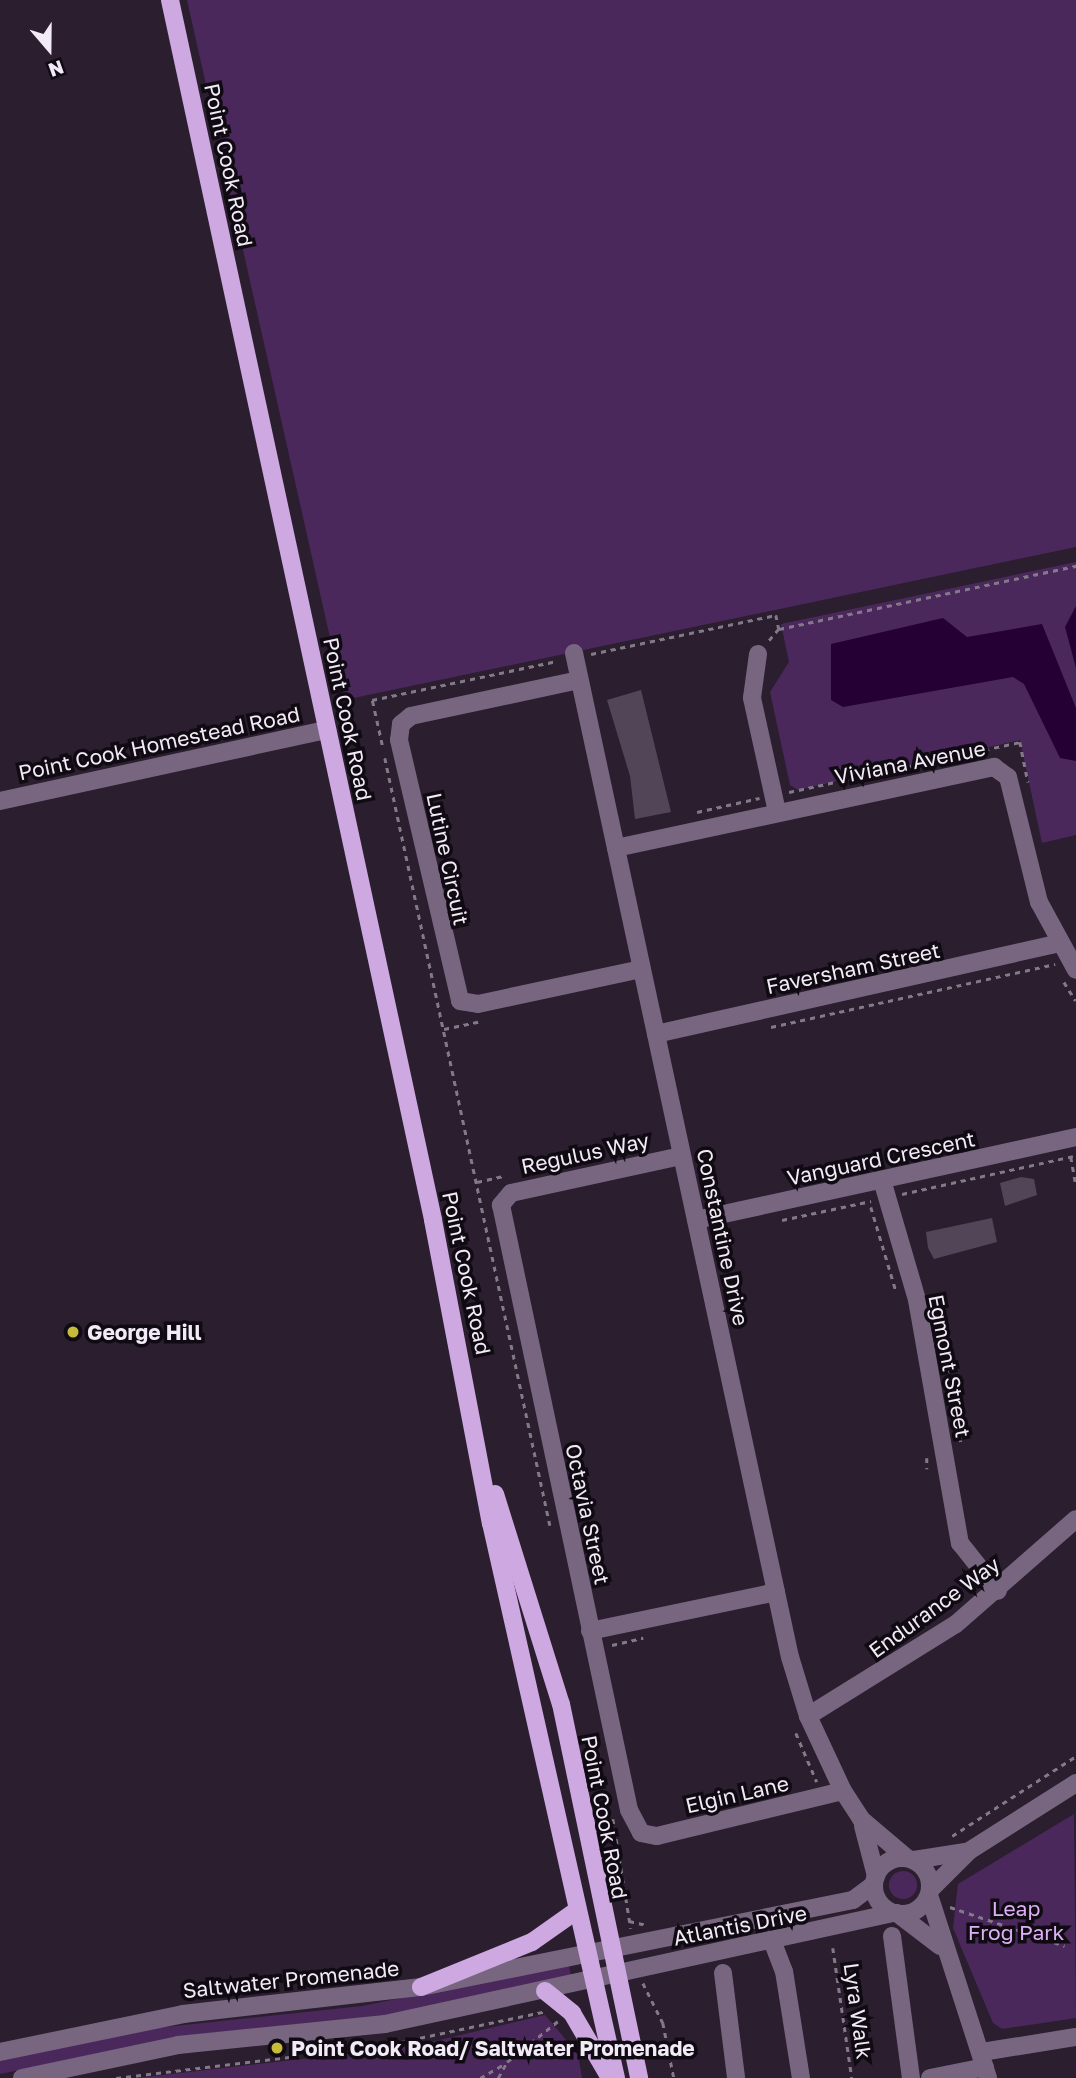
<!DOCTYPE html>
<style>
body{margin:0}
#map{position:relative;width:1076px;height:2078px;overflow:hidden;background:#2a1e2f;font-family:"Golos Text",sans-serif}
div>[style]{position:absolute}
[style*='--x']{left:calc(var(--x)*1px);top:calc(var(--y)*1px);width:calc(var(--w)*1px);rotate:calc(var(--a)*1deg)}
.green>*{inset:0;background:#4b285c}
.round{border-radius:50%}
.water>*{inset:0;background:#250034}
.building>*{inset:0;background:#514557}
.path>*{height:2.5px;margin-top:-1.25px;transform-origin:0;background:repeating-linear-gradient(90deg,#837988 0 5px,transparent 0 10px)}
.minor>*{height:18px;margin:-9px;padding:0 9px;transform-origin:9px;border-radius:9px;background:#786681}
.minor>.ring{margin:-9px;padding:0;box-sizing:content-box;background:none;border:18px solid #786681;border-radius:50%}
.major>*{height:18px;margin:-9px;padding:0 9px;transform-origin:9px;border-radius:9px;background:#cda8e1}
.dots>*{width:19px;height:19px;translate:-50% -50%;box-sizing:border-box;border:4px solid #100b12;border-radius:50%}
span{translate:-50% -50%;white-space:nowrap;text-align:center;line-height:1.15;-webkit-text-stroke:7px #100b12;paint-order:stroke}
.street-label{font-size:21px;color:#f2eaf6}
.poi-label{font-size:21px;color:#f2eaf6;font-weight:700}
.left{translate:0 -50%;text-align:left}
.park-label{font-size:21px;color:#ddaff5}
.north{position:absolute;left:14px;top:14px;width:70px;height:70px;-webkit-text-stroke:5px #100b12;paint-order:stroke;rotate:160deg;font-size:19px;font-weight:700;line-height:28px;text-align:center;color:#f2eaf6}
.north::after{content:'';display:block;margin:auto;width:24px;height:32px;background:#f2eaf6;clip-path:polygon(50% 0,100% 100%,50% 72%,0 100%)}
</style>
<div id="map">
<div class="green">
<div style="clip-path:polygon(187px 0,1076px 0,1076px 547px,344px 700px)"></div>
<div style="clip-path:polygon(1076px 562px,1076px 835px,1042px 843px,1020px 740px,798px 790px,790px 785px,770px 692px,789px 662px,781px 624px)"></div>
<div style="clip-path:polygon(1074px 1814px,1076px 2018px,1002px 2029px,993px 2023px,953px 1928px,958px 1884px)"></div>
<div class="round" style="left:889px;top:1871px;width:28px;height:28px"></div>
<div style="clip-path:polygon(557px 1966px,569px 1966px,571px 1976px,396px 2014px,183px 2036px,0 2074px,0 2061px,147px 2029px,362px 2006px)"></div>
<div style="clip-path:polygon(545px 2015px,578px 2054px,582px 2078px,137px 2078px,414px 2046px)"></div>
</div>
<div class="water">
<div style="clip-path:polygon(1076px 606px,1076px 668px,1065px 627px)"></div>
<div style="clip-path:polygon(943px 618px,967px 637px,1042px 624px,1076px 708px,1076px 761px,1060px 758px,1024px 684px,1013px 677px,843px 707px,831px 700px,831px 644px)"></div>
</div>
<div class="building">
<div style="clip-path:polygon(641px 690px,671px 812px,635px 819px,630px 776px,607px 700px)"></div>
<div style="clip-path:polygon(1021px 1177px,1034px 1179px,1037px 1195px,1005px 1206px,1000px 1183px)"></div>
<div style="clip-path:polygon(992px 1218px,997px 1242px,934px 1259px,928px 1248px,926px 1232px)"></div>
</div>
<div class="path">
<div style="--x:779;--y:629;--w:304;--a:-12"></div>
<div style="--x:591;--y:654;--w:189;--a:-11.9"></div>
<div style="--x:776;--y:615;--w:14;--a:78"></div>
<div style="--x:779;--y:629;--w:17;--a:130"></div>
<div style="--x:382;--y:745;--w:46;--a:-102.5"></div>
<div style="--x:372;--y:700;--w:189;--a:-11.9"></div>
<div style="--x:385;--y:758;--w:785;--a:77.86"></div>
<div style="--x:789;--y:792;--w:236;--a:-12.2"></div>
<div style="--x:1020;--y:742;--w:41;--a:78.7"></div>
<div style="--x:697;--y:812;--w:64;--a:-12.7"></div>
<div style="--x:1064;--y:982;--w:22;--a:58"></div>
<div style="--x:771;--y:1027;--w:291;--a:-12.5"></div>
<div style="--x:444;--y:1029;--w:35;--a:-12"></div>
<div style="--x:1071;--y:1157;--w:27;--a:80"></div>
<div style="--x:477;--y:1182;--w:28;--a:-13"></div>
<div style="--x:902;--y:1194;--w:175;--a:-12.5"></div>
<div style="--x:871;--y:1207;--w:88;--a:73.4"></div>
<div style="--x:782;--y:1220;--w:91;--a:-12.1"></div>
<div style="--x:946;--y:1359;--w:84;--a:79.8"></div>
<div style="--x:927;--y:1458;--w:11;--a:90"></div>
<div style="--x:612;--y:1645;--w:32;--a:-13"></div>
<div style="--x:796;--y:1733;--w:53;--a:66.8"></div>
<div style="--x:613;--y:1819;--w:111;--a:80.7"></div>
<div style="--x:952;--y:1836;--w:148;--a:-32.8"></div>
<div style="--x:950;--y:1907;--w:121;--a:18.7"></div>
<div style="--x:629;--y:1921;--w:17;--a:13"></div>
<div style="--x:833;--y:1948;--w:131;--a:81.7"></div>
<div style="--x:643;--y:1983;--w:45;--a:63.4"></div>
<div style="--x:663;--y:2023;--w:56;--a:78.7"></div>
<div style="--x:116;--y:2078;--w:267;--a:-6.9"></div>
<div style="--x:381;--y:2046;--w:166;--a:-11.9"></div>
<div style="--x:480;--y:2078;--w:28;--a:-30"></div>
<div style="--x:498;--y:2078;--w:18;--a:-61"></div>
<div style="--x:507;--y:2062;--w:65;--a:-38.8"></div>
</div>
<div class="minor">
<div style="--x:574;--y:653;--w:1027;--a:77.86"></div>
<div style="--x:790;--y:1657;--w:62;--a:73"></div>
<div style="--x:808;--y:1716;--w:83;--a:65"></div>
<div style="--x:843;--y:1791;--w:33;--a:57"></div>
<div style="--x:861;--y:1819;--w:60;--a:40.3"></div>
<div style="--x:758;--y:654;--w:44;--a:97.8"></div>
<div style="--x:752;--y:698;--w:117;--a:77.6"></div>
<div style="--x:579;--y:680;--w:172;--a:167.9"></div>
<div style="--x:411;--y:716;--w:13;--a:141"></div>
<div style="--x:401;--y:724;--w:16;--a:97"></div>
<div style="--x:399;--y:740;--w:268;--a:76.8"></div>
<div style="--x:460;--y:1001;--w:18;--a:9"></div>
<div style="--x:478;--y:1004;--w:167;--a:-12.1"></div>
<div style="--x:0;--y:801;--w:335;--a:-12.3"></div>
<div style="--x:616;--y:848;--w:387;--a:-12.1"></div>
<div style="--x:994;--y:767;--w:17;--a:36"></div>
<div style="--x:1008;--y:777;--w:129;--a:76.1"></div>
<div style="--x:1039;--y:902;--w:77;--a:61.4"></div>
<div style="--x:656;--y:1034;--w:413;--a:-12.7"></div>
<div style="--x:681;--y:1156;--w:174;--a:167.7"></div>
<div style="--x:511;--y:1193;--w:16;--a:130"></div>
<div style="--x:501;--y:1205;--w:618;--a:78.05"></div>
<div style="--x:629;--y:1810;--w:26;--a:62"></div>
<div style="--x:641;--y:1833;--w:16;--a:11"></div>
<div style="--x:657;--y:1836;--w:191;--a:-13.6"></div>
<div style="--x:882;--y:1180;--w:125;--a:73.7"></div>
<div style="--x:917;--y:1300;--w:247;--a:80"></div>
<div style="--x:960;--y:1543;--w:61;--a:51.6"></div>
<div style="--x:696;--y:1220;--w:389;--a:-12.3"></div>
<div style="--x:590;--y:1631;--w:190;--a:-11.8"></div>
<div style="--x:808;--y:1716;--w:174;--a:-31.9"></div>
<div style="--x:956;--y:1624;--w:159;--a:-41.2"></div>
<div style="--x:863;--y:1826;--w:52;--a:75.4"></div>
<div class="ring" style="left:874px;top:1858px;width:38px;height:38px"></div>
<div style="--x:914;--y:1860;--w:52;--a:-8.9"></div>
<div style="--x:930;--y:1890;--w:55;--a:-45"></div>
<div style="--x:969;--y:1851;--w:127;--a:-32.4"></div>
<div style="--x:929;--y:1895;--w:192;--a:72.1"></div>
<div style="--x:897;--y:1913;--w:54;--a:37.5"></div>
<div style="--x:892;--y:1936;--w:143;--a:82.4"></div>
<div style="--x:773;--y:1943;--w:30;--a:69"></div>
<div style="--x:784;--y:1971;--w:108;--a:81"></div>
<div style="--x:723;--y:1973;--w:106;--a:82.9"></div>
<div style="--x:0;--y:2052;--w:187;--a:-11.7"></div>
<div style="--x:183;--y:2014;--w:240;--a:-6.5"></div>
<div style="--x:421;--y:1987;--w:441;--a:-11.4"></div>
<div style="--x:853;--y:1900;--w:26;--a:-37"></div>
<div style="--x:982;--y:2052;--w:95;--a:-9.1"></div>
<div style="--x:22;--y:2078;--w:159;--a:-11.9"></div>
<div style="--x:178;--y:2045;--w:208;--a:-5.8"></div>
<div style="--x:385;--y:2024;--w:520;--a:-12.33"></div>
<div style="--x:930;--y:2078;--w:56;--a:-11.3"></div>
</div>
<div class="major">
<div style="--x:170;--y:0;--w:1248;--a:77.83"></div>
<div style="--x:433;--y:1220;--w:309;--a:79.2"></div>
<div style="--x:491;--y:1523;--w:569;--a:77.31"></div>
<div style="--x:495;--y:1494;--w:220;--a:72.6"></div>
<div style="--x:561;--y:1704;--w:382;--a:78.2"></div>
<div style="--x:421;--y:1987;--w:120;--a:-22.1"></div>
<div style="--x:532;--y:1942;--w:54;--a:-35.2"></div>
<div style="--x:545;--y:1991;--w:35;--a:39"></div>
<div style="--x:572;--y:2013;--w:75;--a:59.7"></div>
</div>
<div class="dots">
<div style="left:73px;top:1332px;background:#c7bb3c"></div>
<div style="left:277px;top:2048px;background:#c7bb3c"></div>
</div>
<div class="street-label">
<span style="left:229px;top:165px;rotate:78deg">Point Cook Road</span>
<span style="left:348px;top:719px;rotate:78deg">Point Cook Road</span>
<span style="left:159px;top:743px;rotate:-12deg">Point Cook Homestead Road</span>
<span style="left:910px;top:762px;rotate:-11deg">Viviana Avenue</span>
<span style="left:448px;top:859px;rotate:78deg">Lutine Circuit</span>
<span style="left:853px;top:968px;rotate:-12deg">Faversham Street</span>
<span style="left:585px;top:1153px;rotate:-12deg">Regulus Way</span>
<span style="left:881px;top:1158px;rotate:-12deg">Vanguard Crescent</span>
<span style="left:723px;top:1237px;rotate:78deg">Constantine Drive</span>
<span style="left:467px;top:1273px;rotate:78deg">Point Cook Road</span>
<span style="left:950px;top:1366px;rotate:79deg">Egmont Street</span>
<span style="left:588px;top:1514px;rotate:78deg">Octavia Street</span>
<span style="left:934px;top:1607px;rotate:-36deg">Endurance Way</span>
<span style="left:737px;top:1794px;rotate:-13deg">Elgin Lane</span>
<span style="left:605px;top:1817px;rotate:79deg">Point Cook Road</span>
<span style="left:740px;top:1925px;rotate:-11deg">Atlantis Drive</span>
<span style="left:291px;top:1979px;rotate:-6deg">Saltwater Promenade</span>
<span style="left:858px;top:2011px;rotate:82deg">Lyra Walk</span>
</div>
<div class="poi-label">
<span class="left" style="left:87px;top:1332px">George Hill</span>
<span class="left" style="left:291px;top:2048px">Point Cook Road/ Saltwater Promenade</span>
</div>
<div class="park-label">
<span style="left:1016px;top:1920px">Leap<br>Frog Park</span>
</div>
<div class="north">N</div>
</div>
